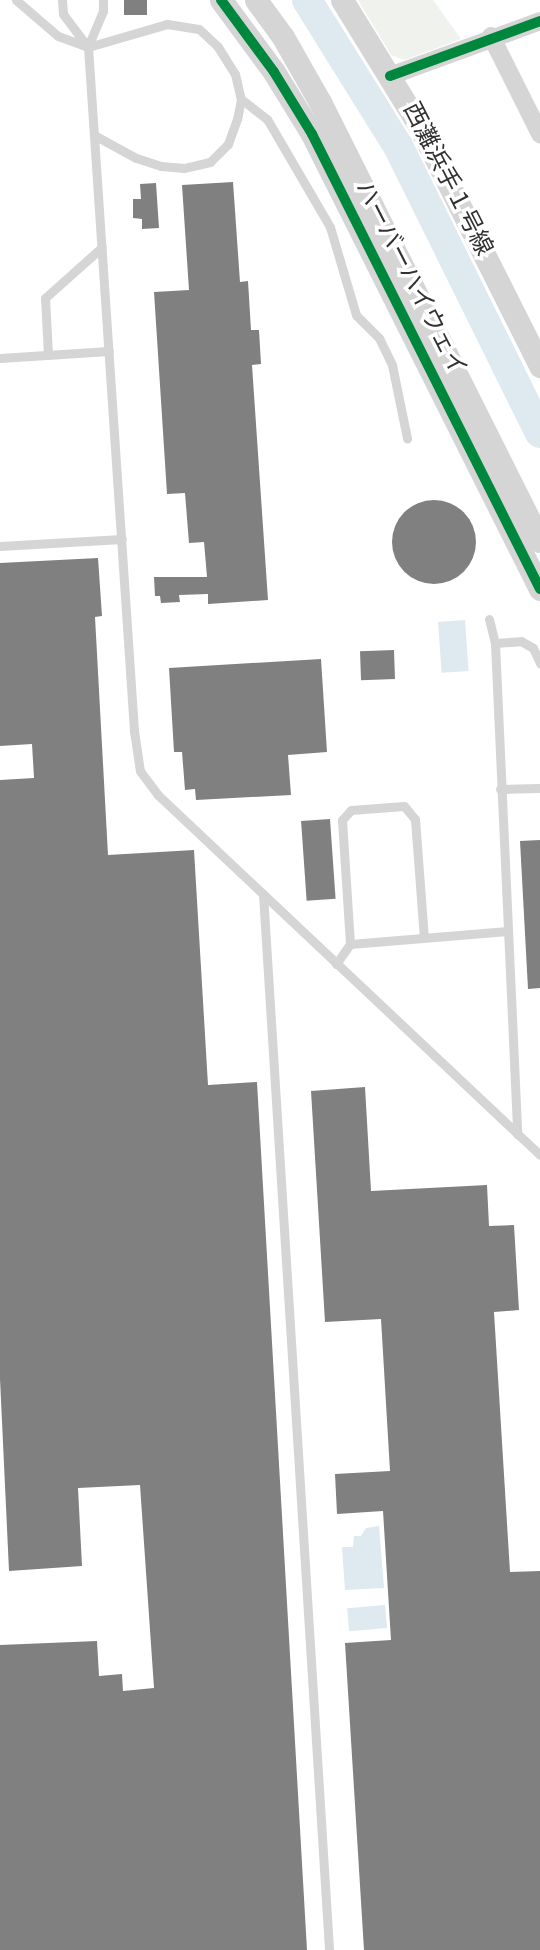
<!DOCTYPE html>
<meta charset="utf-8">
<style>
body{margin:0}
#map{position:relative;width:540px;height:1950px;overflow:hidden;background:#fff;font-family:Overpass,"Noto Sans JP",sans-serif}
div>[style]{position:absolute}
[style*='--x']{left:calc(var(--x)*1px);top:calc(var(--y)*1px);width:calc(var(--w)*1px);rotate:calc(var(--a)*1deg)}
.green>*{inset:0;background:#f0f3ed}
.water>*{inset:0;background:#dee9f0;transform-origin:0 0}
.river>*{height:30px;margin:-15px;padding:0 15px;transform-origin:15px;border-radius:15px;background:#dee9f0}
.building>*{inset:0;background:#808080;transform-origin:0 0}
.round{border-radius:50%}
.service>*{height:9px;margin:-4.5px;padding:0 4.5px;transform-origin:4.5px;border-radius:4.5px;background:#d5d5d5}
.minor>*{height:18px;margin:-9px;padding:0 9px;transform-origin:9px;border-radius:9px;background:#d5d5d5}
.tertiary>*{height:23px;margin:-11.5px;padding:0 11.5px;transform-origin:11.5px;border-radius:11.5px;background:#d5d5d5}
.cycleway>*{height:10px;margin:-5px;padding:0 5px;transform-origin:5px;border-radius:5px;background:#00873e}
span{translate:-50% -50%;white-space:nowrap;text-align:center;line-height:1.15;-webkit-text-stroke:7px #fff;paint-order:stroke}
.street-label{font-size:24px;color:#313131}
</style>
<div id="map">
<div class="green">
<div style="clip-path:polygon(358px 0,433px 0,461px 39px,405px 60px,391px 55px)"></div>
</div>
<div class="water">
<div style="left:465px;top:620px;width:51px;height:27px;rotate:86deg"></div>
<div style="clip-path:polygon(379px 1526px,384px 1588px,345px 1590px,342px 1547px,353px 1547px,354px 1536px,361px 1536px,366px 1528px)"></div>
<div style="left:385px;top:1605px;width:23px;height:38px;rotate:85deg"></div>
</div>
<div class="river">
<div style="--x:307;--y:0;--w:172;--a:58.1"></div>
<div style="--x:398;--y:146;--w:320;--a:63.7"></div>
</div>
<div class="building">
<div style="left:124px;top:0;width:23px;height:15px"></div>
<div style="clip-path:polygon(233px 182px,240px 282px,248px 281px,251px 330px,259px 330px,261px 364px,252px 365px,268px 600px,208px 604px,208px 594px,179px 595px,180px 602px,161px 603px,160px 596px,155px 596px,154px 577px,207px 577px,204px 542px,189px 543px,185px 493px,167px 494px,154px 292px,189px 290px,182px 185px)"></div>
<div style="clip-path:polygon(156px 183px,159px 228px,142px 229px,142px 219px,133px 218px,133px 199px,141px 199px,140px 184px)"></div>
<div class="round" style="left:392px;top:500px;width:84px;height:84px"></div>
<div style="clip-path:polygon(98px 558px,102px 616px,95px 617px,108px 855px,194px 850px,208px 1085px,257px 1082px,307px 1950px,0 1950px,0 1645px,97px 1641px,99px 1676px,122px 1674px,123px 1691px,154px 1688px,140px 1485px,78px 1488px,82px 1566px,9px 1571px,0 1379px,0 780px,34px 778px,32px 744px,0 746px,0 563px)"></div>
<div style="left:394px;top:650px;width:29px;height:34px;rotate:88deg"></div>
<div style="clip-path:polygon(321px 659px,327px 752px,288px 755px,291px 795px,196px 800px,195px 789px,185px 790px,182px 752px,174px 752px,169px 668px)"></div>
<div style="left:330px;top:819px;width:80px;height:29px;rotate:86deg"></div>
<div style="clip-path:polygon(540px 840px,540px 988px,528px 989px,520px 841px)"></div>
<div style="clip-path:polygon(365px 1087px,371px 1191px,487px 1185px,489px 1226px,514px 1225px,519px 1310px,494px 1312px,510px 1572px,540px 1571px,540px 1950px,364px 1950px,345px 1643px,391px 1640px,383px 1511px,337px 1514px,335px 1474px,390px 1471px,381px 1319px,325px 1322px,311px 1091px)"></div>
</div>
<div class="service">
<div style="--x:16;--y:0;--w:55;--a:40.6"></div>
<div style="--x:58;--y:36;--w:32;--a:20"></div>
<div style="--x:88;--y:47;--w:82;--a:-16.2"></div>
<div style="--x:167;--y:24;--w:32;--a:9"></div>
<div style="--x:199;--y:29;--w:26;--a:43"></div>
<div style="--x:218;--y:47;--w:32;--a:58"></div>
<div style="--x:235;--y:74;--w:26;--a:77"></div>
<div style="--x:241;--y:99;--w:20;--a:101"></div>
<div style="--x:237;--y:119;--w:27;--a:110"></div>
<div style="--x:228;--y:144;--w:25;--a:135"></div>
<div style="--x:210;--y:162;--w:27;--a:167"></div>
<div style="--x:184;--y:168;--w:23;--a:-175"></div>
<div style="--x:161;--y:166;--w:26;--a:-162"></div>
<div style="--x:136;--y:158;--w:48;--a:-151.3"></div>
<div style="--x:62;--y:0;--w:14;--a:86"></div>
<div style="--x:63;--y:14;--w:40;--a:53"></div>
<div style="--x:103;--y:0;--w:11;--a:90"></div>
<div style="--x:103;--y:11;--w:39;--a:113"></div>
<div style="--x:88;--y:47;--w:686;--a:86.15"></div>
<div style="--x:134;--y:731;--w:40;--a:81.5"></div>
<div style="--x:140;--y:771;--w:30;--a:53"></div>
<div style="--x:158;--y:795;--w:525;--a:43.3"></div>
<div style="--x:241;--y:99;--w:33;--a:38"></div>
<div style="--x:267;--y:119;--w:125;--a:59.7"></div>
<div style="--x:330;--y:227;--w:92;--a:73.5"></div>
<div style="--x:356;--y:315;--w:33;--a:45"></div>
<div style="--x:379;--y:338;--w:30;--a:64"></div>
<div style="--x:392;--y:365;--w:75;--a:78.4"></div>
<div style="--x:48;--y:355;--w:57;--a:-93"></div>
<div style="--x:45;--y:298;--w:76;--a:-41.8"></div>
<div style="--x:0;--y:358;--w:109;--a:-3.7"></div>
<div style="--x:0;--y:546;--w:122;--a:-3.3"></div>
<div style="--x:489;--y:619;--w:25;--a:76"></div>
<div style="--x:495;--y:643;--w:492;--a:87.4"></div>
<div style="--x:495;--y:643;--w:26;--a:-4"></div>
<div style="--x:521;--y:641;--w:14;--a:30"></div>
<div style="--x:533;--y:648;--w:17;--a:65"></div>
<div style="--x:500;--y:789;--w:40;--a:-1.4"></div>
<div style="--x:263;--y:894;--w:1058;--a:86.42"></div>
<div style="--x:350;--y:944;--w:158;--a:-4.7"></div>
<div style="--x:336;--y:964;--w:24;--a:-55"></div>
<div style="--x:350;--y:944;--w:124;--a:-93.7"></div>
<div style="--x:342;--y:820;--w:13;--a:-48"></div>
<div style="--x:351;--y:810;--w:53;--a:-4.3"></div>
<div style="--x:404;--y:806;--w:17;--a:50"></div>
<div style="--x:415;--y:819;--w:119;--a:85.7"></div>
</div>
<div class="minor">
<div style="--x:491;--y:36;--w:110;--a:63.4"></div>
<div style="--x:390;--y:76;--w:160;--a:-20.1"></div>
</div>
<div class="tertiary">
<div style="--x:221;--y:0;--w:89;--a:53.6"></div>
<div style="--x:274;--y:72;--w:73;--a:58.5"></div>
<div style="--x:312;--y:134;--w:509;--a:63.38"></div>
<div style="--x:256;--y:0;--w:46;--a:53.9"></div>
<div style="--x:283;--y:37;--w:75;--a:60.4"></div>
<div style="--x:320;--y:102;--w:491;--a:63.4"></div>
<div style="--x:342;--y:0;--w:147;--a:58.4"></div>
<div style="--x:419;--y:125;--w:270;--a:63.3"></div>
</div>
<div class="cycleway">
<div style="--x:221;--y:0;--w:89;--a:53.6"></div>
<div style="--x:274;--y:72;--w:73;--a:58.5"></div>
<div style="--x:312;--y:134;--w:509;--a:63.38"></div>
<div style="--x:390;--y:76;--w:160;--a:-20.1"></div>
</div>
<div class="street-label">
<span style="left:446px;top:180px;rotate:63deg">西灘浜手１号線</span>
<span style="left:409px;top:279px;rotate:63deg">ハーバーハイウェイ</span>
</div>
</div>
